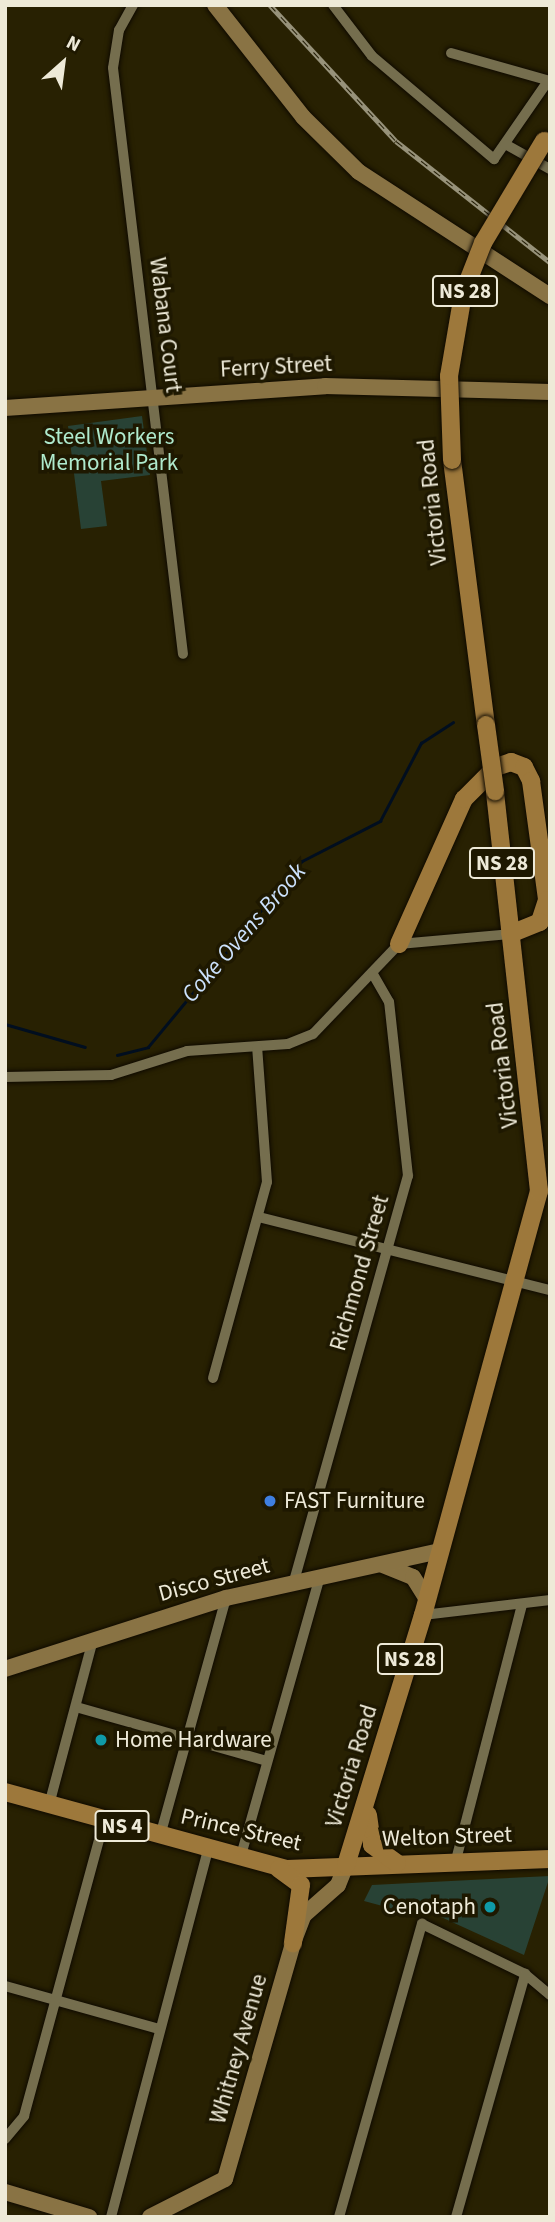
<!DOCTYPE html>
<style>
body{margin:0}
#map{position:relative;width:555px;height:2222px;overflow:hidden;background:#282102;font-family:"Source Sans 3",sans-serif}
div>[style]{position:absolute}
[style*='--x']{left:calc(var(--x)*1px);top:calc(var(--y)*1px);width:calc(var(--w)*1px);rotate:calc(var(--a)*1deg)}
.green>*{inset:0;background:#284235}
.stream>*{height:2.5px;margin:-1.25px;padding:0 1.25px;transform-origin:1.25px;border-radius:1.25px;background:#010e1f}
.roads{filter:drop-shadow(0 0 2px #0f0a00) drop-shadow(0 0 2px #0f0a00)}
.street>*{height:10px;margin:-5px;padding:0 5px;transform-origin:5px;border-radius:5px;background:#756e4e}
.secondary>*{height:16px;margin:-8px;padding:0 8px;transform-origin:8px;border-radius:8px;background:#897344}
.primary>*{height:18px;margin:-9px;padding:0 9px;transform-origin:9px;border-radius:9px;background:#9d783b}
.rail>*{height:5px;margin-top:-2.5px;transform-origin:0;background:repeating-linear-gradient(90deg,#1e1800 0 8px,#97927a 0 16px);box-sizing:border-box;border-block:2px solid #97927a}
.bridges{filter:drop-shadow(0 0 2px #0f0a00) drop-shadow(0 0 2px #0f0a00)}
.primary-bridge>*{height:18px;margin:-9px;padding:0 9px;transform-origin:9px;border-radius:9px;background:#9d783b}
.dots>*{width:19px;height:19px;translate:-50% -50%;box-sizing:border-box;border:4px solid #1e1800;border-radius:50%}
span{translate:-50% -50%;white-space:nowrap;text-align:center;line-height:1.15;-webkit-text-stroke:7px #1e1800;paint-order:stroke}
.shield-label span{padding:2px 5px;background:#1e1800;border:2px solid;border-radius:5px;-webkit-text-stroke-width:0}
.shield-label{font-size:21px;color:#eeead8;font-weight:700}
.street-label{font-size:23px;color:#eeead8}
.park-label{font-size:23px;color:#afeacd}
.poi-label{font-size:23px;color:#eeead8}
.left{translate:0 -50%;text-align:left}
.right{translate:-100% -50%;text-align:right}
.water-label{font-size:24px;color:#cce2fd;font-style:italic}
.frame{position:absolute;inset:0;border:7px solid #eeead8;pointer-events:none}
.north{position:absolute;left:28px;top:28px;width:70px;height:70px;-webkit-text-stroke:5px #1e1800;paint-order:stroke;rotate:28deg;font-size:19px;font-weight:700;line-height:28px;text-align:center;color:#eeead8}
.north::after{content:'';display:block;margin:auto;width:24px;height:32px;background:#eeead8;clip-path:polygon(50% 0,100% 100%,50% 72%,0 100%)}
</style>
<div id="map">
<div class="green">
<div style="clip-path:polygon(142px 416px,150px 475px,101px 481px,107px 526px,81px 529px,68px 426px)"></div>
<div style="clip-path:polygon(550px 1876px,524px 1955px,430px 1912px,412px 1914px,364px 1901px,372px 1885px)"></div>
</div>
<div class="stream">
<div style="--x:5;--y:1024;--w:83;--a:16"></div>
<div style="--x:117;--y:1055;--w:32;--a:-14"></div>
<div style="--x:148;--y:1047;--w:241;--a:-50.4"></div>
<div style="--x:302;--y:861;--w:88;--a:-27.1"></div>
<div style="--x:380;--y:821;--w:88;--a:-62.3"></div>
<div style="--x:421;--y:743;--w:38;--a:-33"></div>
</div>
<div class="roads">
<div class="street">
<div style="--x:133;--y:5;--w:29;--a:119"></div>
<div style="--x:119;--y:30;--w:38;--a:99"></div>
<div style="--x:113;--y:68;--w:590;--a:83.19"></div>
<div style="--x:333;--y:5;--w:64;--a:52.6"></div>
<div style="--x:372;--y:56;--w:160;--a:40.2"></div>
<div style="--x:494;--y:159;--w:95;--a:-55.3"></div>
<div style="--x:451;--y:53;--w:103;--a:15.8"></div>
<div style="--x:505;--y:144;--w:51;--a:29.1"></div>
<div style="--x:5;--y:1077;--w:106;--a:-1.1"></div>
<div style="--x:111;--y:1075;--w:80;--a:-17.5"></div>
<div style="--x:187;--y:1051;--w:101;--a:-4"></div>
<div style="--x:288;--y:1044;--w:27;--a:-22"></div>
<div style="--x:313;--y:1034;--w:124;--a:-46.3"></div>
<div style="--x:399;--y:944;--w:111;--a:-5.1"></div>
<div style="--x:259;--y:1217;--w:300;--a:14.1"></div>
<div style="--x:213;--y:1378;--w:203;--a:-74.6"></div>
<div style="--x:267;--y:1182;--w:135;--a:-94.2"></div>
<div style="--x:294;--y:1581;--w:421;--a:-74.3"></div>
<div style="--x:408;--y:1176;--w:175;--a:-96.2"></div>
<div style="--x:389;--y:1002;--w:32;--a:-120"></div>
<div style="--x:423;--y:1615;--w:128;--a:-6.7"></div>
<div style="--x:76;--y:1707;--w:198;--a:15.8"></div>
<div style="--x:49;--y:1805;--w:171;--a:-75.1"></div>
<div style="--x:160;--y:1836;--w:247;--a:-74.5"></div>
<div style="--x:240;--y:1859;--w:294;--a:-74.2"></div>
<div style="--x:456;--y:1860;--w:264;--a:-75.5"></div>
<div style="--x:5;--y:1986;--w:160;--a:15.6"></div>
<div style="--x:5;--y:2139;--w:30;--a:-50"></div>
<div style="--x:24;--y:2116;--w:306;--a:-74.8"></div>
<div style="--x:111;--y:2217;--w:379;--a:-75.2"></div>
<div style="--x:339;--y:2217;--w:305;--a:-74.2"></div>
<div style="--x:422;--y:1924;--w:114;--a:25.9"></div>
<div style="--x:525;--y:1974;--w:33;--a:40"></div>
<div style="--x:456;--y:2217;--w:253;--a:-74.1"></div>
</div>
<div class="secondary">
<div style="--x:215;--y:5;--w:142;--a:51.8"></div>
<div style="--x:303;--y:117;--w:78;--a:44.5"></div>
<div style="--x:359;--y:172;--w:228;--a:33"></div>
<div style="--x:5;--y:408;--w:321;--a:-3.9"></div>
<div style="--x:325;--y:386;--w:225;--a:1.5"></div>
<div style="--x:383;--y:1565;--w:32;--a:22"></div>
<div style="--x:413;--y:1577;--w:26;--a:58"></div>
<div style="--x:5;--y:1669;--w:232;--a:-17.8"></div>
<div style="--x:226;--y:1598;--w:219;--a:-12.4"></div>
<div style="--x:5;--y:2192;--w:88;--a:16.6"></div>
<div style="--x:150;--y:2217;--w:84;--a:-26.9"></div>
<div style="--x:225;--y:2179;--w:246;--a:-73.9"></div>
<div style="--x:293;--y:1943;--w:30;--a:-69"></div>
<div style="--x:304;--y:1915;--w:45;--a:-41.4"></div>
<div style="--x:338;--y:1885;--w:22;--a:-68"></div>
</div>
<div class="primary">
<div style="--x:452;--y:460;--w:267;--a:82.7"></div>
<div style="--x:399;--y:944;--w:159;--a:-65.9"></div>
<div style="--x:464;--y:799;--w:45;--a:-45"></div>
<div style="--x:496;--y:767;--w:16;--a:-18"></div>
<div style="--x:511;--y:762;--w:14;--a:21"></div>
<div style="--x:524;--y:767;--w:16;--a:63"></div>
<div style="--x:531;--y:781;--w:120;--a:82.3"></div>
<div style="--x:547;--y:900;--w:23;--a:108"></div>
<div style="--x:540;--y:922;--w:32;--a:158"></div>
<div style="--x:5;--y:1792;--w:292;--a:15.3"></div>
<div style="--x:287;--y:1869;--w:263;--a:-2.2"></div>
<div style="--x:368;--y:1815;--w:30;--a:82"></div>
<div style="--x:372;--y:1845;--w:31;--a:36"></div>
<div style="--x:346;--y:1865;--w:262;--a:-72.9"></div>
<div style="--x:423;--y:1615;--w:440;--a:-74.7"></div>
<div style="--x:539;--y:1191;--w:402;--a:-96.3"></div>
<div style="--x:279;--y:1869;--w:27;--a:36"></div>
<div style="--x:301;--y:1885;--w:59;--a:97.9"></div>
</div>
</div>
<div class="rail">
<div style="--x:270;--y:5;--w:185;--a:47.2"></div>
<div style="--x:396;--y:141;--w:196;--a:38.2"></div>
</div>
<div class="bridges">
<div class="primary-bridge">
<div style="--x:452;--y:460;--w:84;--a:-92"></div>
<div style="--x:449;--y:376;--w:83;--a:-80.3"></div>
<div style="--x:463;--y:294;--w:55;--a:-68.6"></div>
<div style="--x:483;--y:243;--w:119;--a:-59.1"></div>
<div style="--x:486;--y:725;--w:67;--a:82.2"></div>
</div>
</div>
<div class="dots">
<div style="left:270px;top:1501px;background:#3f7fe0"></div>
<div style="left:101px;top:1740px;background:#0f9aa8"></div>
<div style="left:490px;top:1907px;background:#0f9aa8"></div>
</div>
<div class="shield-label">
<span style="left:465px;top:291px">NS 28</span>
<span style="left:502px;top:863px">NS 28</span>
<span style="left:410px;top:1659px">NS 28</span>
<span style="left:122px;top:1826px">NS 4</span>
</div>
<div class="street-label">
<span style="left:165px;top:325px;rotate:83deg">Wabana Court</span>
<span style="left:276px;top:367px;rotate:-3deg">Ferry Street</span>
<span style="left:433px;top:502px;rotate:-96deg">Victoria Road</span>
<span style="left:503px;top:1065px;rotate:-97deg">Victoria Road</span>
<span style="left:360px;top:1273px;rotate:-74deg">Richmond Street</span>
<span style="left:214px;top:1580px;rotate:-15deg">Disco Street</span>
<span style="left:352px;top:1766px;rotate:-73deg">Victoria Road</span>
<span style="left:241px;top:1830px;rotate:13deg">Prince Street</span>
<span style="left:447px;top:1837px;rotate:-2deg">Welton Street</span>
<span style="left:239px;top:2049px;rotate:-74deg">Whitney Avenue</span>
</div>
<div class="park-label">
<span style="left:109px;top:450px">Steel Workers<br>Memorial Park</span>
</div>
<div class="poi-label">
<span class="left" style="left:284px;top:1501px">FAST Furniture</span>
<span class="left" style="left:115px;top:1740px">Home Hardware</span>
<span class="right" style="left:476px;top:1907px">Cenotaph</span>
</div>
<div class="water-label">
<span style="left:244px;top:933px;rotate:-49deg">Coke Ovens Brook</span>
</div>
<div class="frame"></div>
<div class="north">N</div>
</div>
